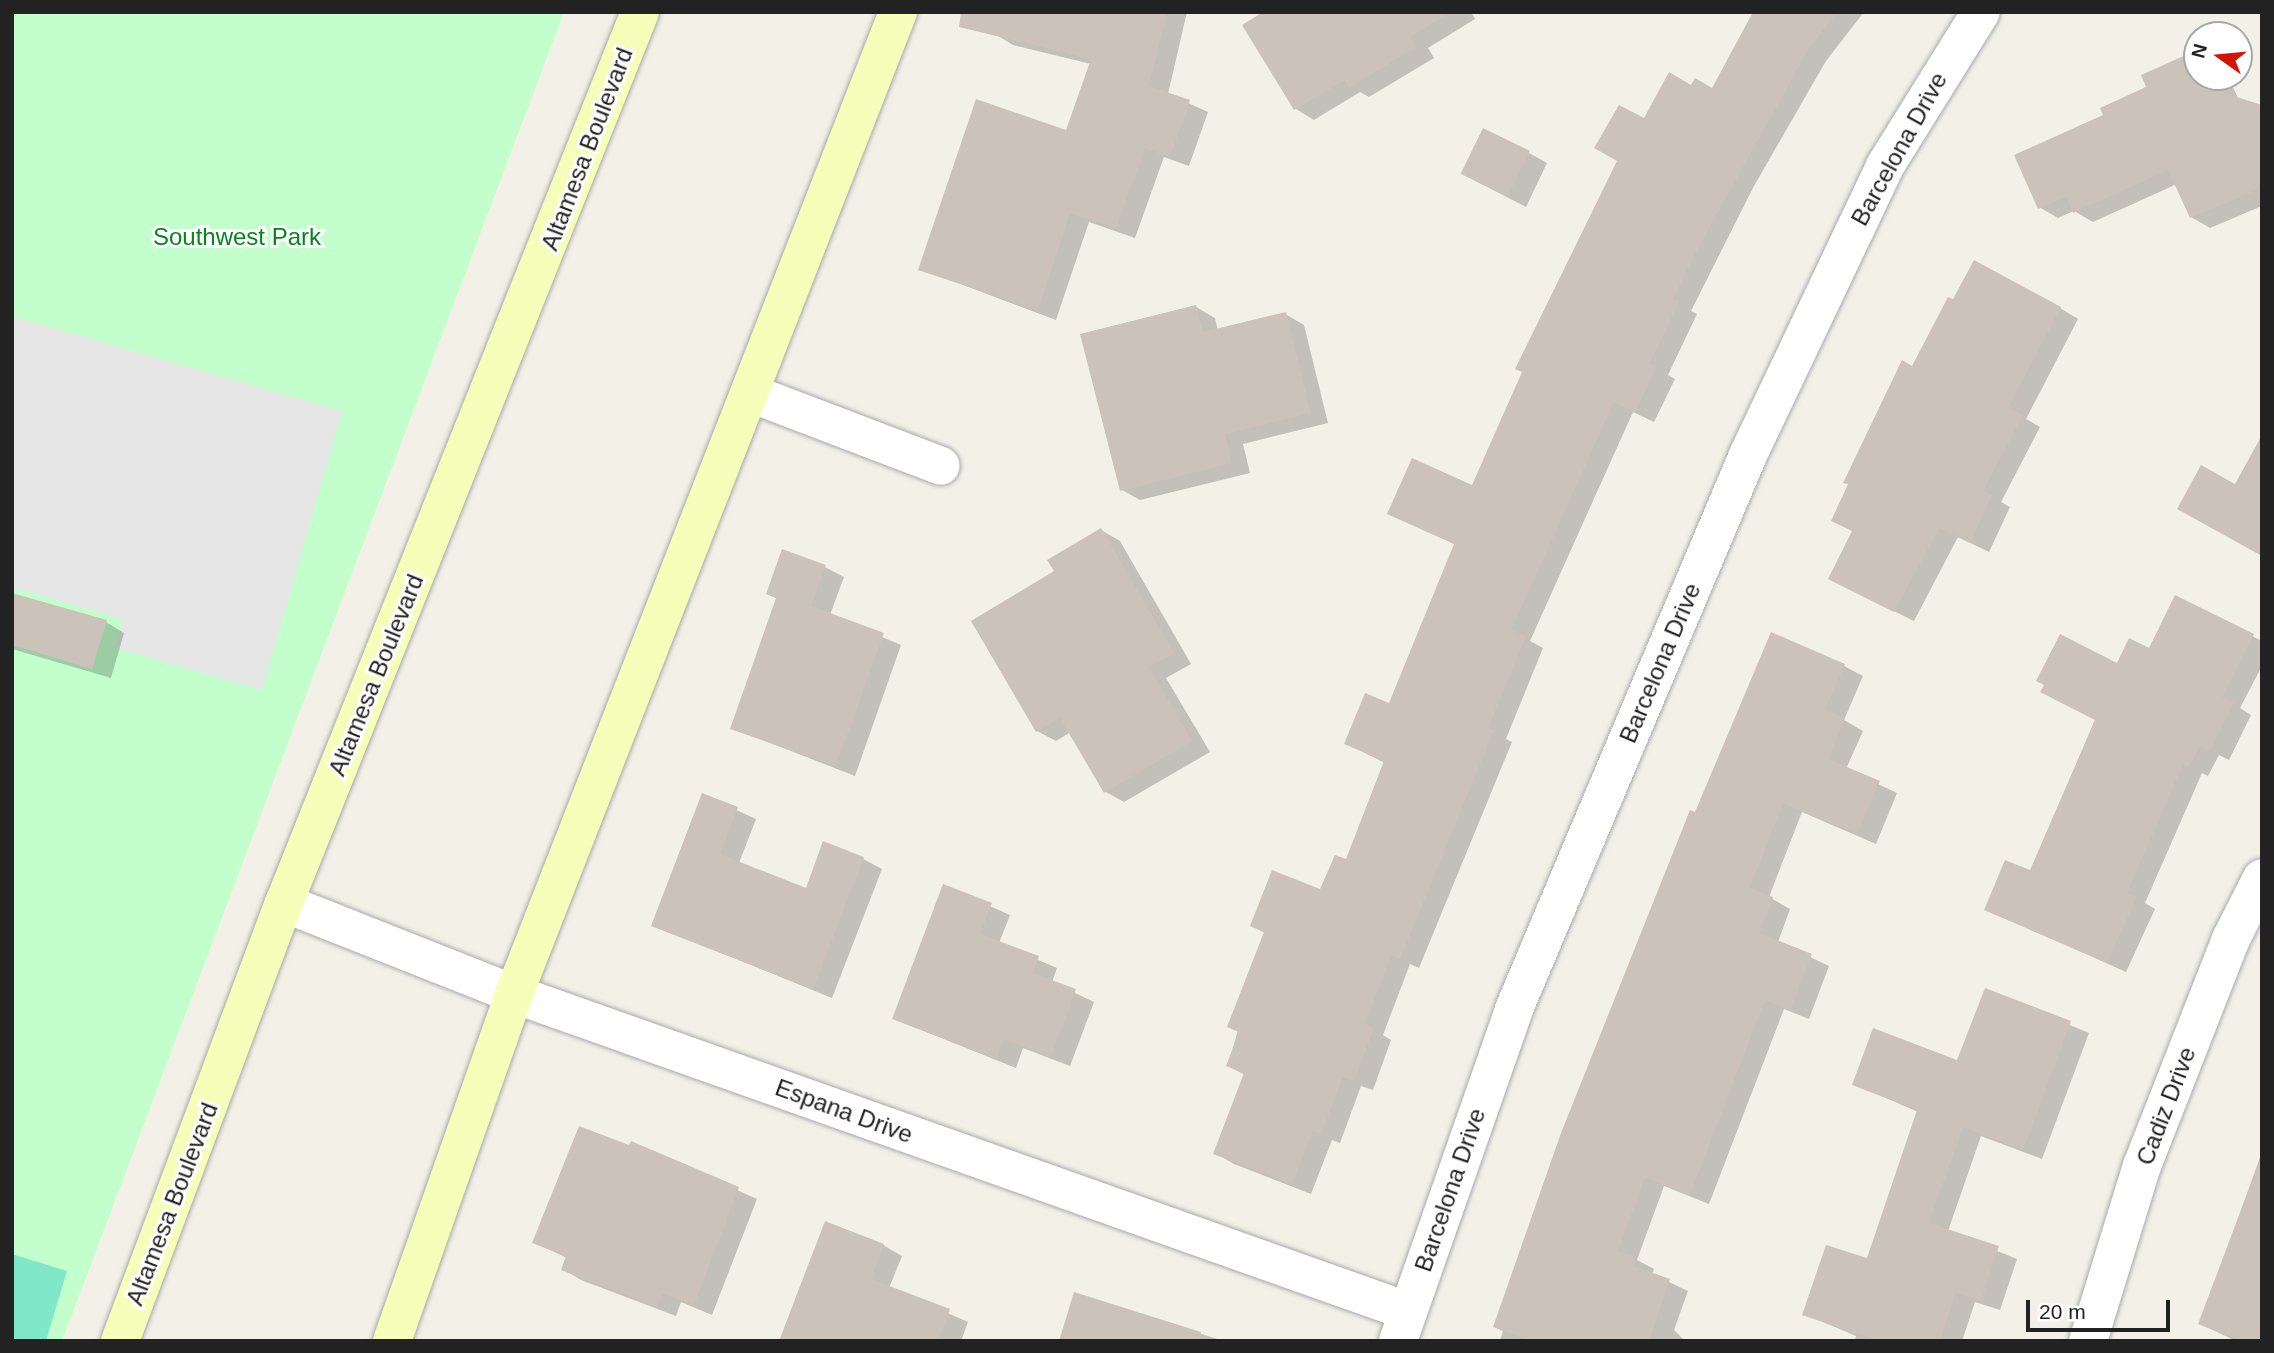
<!DOCTYPE html>
<style>
body{margin:0}
#map{position:relative;width:2274px;height:1353px;overflow:hidden;background:#f3f0e8;font-family:Arial,sans-serif}
div>[style]{position:absolute}
[style*='--x']{left:calc(var(--x)*1px);top:calc(var(--y)*1px);width:calc(var(--w)*1px);rotate:calc(var(--a)*1deg)}
.park>*{inset:0;background:#c3ffcd}
.pitch>*{inset:0;background:#80e8c9}
.parking>*{inset:0;background:#e6e6e6}
.shadow>*{inset:0;background:#0003}
.building>*{inset:0;background:#cbc3ba;transform-origin:0 0}
.roads{filter:drop-shadow(0 0 2px #a9a9a9) drop-shadow(0 0 2px #a9a9a9)}
.street>*{height:38px;margin:-19px;padding:0 19px;transform-origin:19px;border-radius:19px;background:#fff}
.secondary>*{height:38px;margin:-19px;padding:0 19px;transform-origin:19px;border-radius:19px;background:#f5ffba}
span{translate:-50% -50%;white-space:nowrap;text-align:center;line-height:1.15;-webkit-text-stroke:6px #fff;paint-order:stroke}
.street-label{font-size:24px;color:#222}
.park-label{font-size:24px;color:#02891a}
.frame{position:absolute;inset:0;border:14px solid #222;pointer-events:none}
.north{position:absolute;left:2183px;top:21px;width:70px;height:70px;box-sizing:border-box;background:#fff;border:2px solid #a7a7a7;border-radius:50%;rotate:285deg;font-size:19px;font-weight:700;line-height:28px;text-align:center;color:#222}
.north::after{content:'';display:block;margin:auto;width:24px;height:32px;background:#d41300;clip-path:polygon(50% 0,100% 100%,50% 72%,0 100%)}
.scale{position:absolute;left:2026px;top:1300px;width:144px;height:32px;box-sizing:border-box;border:4px solid #222;border-top:0;padding-left:9px;font-size:21px;line-height:24px;white-space:nowrap;color:#222;-webkit-text-stroke:5px #fff;paint-order:stroke}
</style>
<div id="map">
<div class="park">
<div style="clip-path:polygon(12px 12px,564px 12px,62px 1341px,12px 1341px)"></div>
</div>
<div class="pitch">
<div style="clip-path:polygon(12px 1254px,67px 1271px,46px 1341px,12px 1341px)"></div>
</div>
<div class="parking">
<div style="clip-path:polygon(12px 316px,342px 411px,262px 690px,116px 648px,123px 619px,12px 587px)"></div>
</div>
<div class="shadow">
<div style="clip-path:polygon(1000px 12px,1187px 12px,1168px 94px,1208px 112px,1189px 166px,1164px 157px,1135px 238px,1089px 222px,1056px 320px,921px 269px,1067px 132px,1091px 64px,1013px 45px,995px 34px)"></div>
<div style="clip-path:polygon(1267px 12px,1471px 12px,1475px 19px,1428px 48px,1434px 58px,1369px 97px,1360px 92px,1314px 120px,1296px 109px,1245px 26px)"></div>
<div style="clip-path:polygon(1755px 12px,1864px 12px,1826px 61px,1754px 186px,1691px 311px,1697px 314px,1668px 375px,1675px 379px,1654px 422px,1633px 412px,1530px 641px,1543px 648px,1506px 739px,1512px 742px,1419px 968px,1410px 964px,1383px 1035px,1391px 1040px,1373px 1090px,1361px 1086px,1340px 1143px,1332px 1140px,1311px 1194px,1234px 1164px,1215px 1153px,1245px 1075px,1228px 1066px,1265px 933px,1252px 926px,1321px 891px,1347px 861px,1385px 763px,1347px 744px,1390px 706px,1456px 545px,1389px 513px,1473px 487px,1645px 121px,1691px 87px,1713px 90px)"></div>
<div style="clip-path:polygon(2197px 52px,2197px 77px,2228px 77px,2239px 100px,2262px 107px,2262px 206px,2210px 228px,2191px 217px,2177px 184px,2093px 222px,2074px 211px,2058px 218px,2039px 207px,2106px 116px)"></div>
<div style="clip-path:polygon(1529px 153px,1547px 163px,1526px 207px,1462px 174px)"></div>
<div style="clip-path:polygon(1196px 307px,1215px 318px,1218px 331px,1285px 314px,1304px 325px,1328px 423px,1243px 444px,1250px 473px,1140px 500px,1122px 490px)"></div>
<div style="clip-path:polygon(2060px 308px,2078px 319px,2026px 419px,2040px 427px,2001px 502px,2010px 507px,1989px 552px,1958px 537px,1914px 621px,1849px 589px,1853px 532px,1913px 368px)"></div>
<div style="clip-path:polygon(1101px 530px,1120px 541px,1191px 664px,1166px 678px,1210px 752px,1124px 802px,1106px 792px,1071px 732px,1056px 741px,1037px 731px,1057px 572px)"></div>
<div style="clip-path:polygon(825px 567px,844px 577px,830px 615px,901px 645px,855px 776px,732px 728px,778px 599px,768px 593px)"></div>
<div style="clip-path:polygon(12px 595px,106px 622px,124px 633px,111px 678px,12px 649px)"></div>
<div style="clip-path:polygon(2176px 598px,2262px 641px,2262px 666px,2240px 708px,2251px 715px,2229px 760px,2219px 755px,2208px 776px,2202px 773px,2145px 903px,2155px 909px,2126px 972px,1986px 909px,2031px 873px,2118px 665px,2150px 650px)"></div>
<div style="clip-path:polygon(1844px 666px,1863px 676px,1844px 720px,1863px 731px,1846px 769px,1897px 793px,1876px 844px,1802px 812px,1769px 897px,1790px 909px,1778px 942px,1829px 966px,1809px 1019px,1784px 1009px,1709px 1204px,1664px 1186px,1637px 1260px,1654px 1269px,1652px 1274px,1688px 1291px,1674px 1330px,1685px 1341px,1500px 1341px,1503px 1331px,1495px 1327px,1696px 815px)"></div>
<div style="clip-path:polygon(703px 795px,756px 819px,739px 863px,807px 890px,863px 859px,882px 869px,832px 998px,653px 925px)"></div>
<div style="clip-path:polygon(944px 886px,1010px 915px,999px 943px,1057px 968px,1052px 982px,1094px 1002px,1070px 1066px,1023px 1048px,1016px 1068px,894px 1019px)"></div>
<div style="clip-path:polygon(1986px 991px,2089px 1033px,2042px 1159px,1981px 1136px,1948px 1231px,2017px 1259px,2000px 1310px,1975px 1302px,1962px 1341px,1855px 1341px,1856px 1336px,1804px 1314px,1868px 1261px,1918px 1112px,1854px 1084px,1958px 1063px)"></div>
<div style="clip-path:polygon(632px 1143px,757px 1199px,712px 1315px,681px 1302px,676px 1316px,581px 1280px,563px 1269px,567px 1258px,535px 1243px)"></div>
<div style="clip-path:polygon(2262px 1152px,2262px 1341px,2236px 1341px,2200px 1324px)"></div>
<div style="clip-path:polygon(883px 1245px,902px 1256px,889px 1288px,968px 1322px,961px 1341px,781px 1341px)"></div>
<div style="clip-path:polygon(1075px 1295px,1224px 1341px,1061px 1341px)"></div>
</div>
<div class="building">
<div style="clip-path:polygon(961px 12px,1167px 12px,1149px 86px,1190px 100px,1170px 157px,1145px 148px,1116px 228px,1070px 213px,1038px 310px,918px 270px,976px 99px,1066px 130px,1091px 59px,959px 27px)"></div>
<div style="clip-path:polygon(1263px 12px,1451px 12px,1410px 37px,1416px 47px,1349px 88px,1345px 80px,1294px 110px,1242px 25px)"></div>
<div style="clip-path:polygon(1753px 12px,1837px 12px,1808px 50px,1698px 248px,1673px 299px,1679px 302px,1650px 363px,1657px 366px,1635px 413px,1614px 402px,1511px 630px,1526px 636px,1488px 728px,1494px 730px,1400px 959px,1391px 955px,1365px 1024px,1374px 1028px,1354px 1081px,1343px 1077px,1321px 1134px,1313px 1131px,1292px 1184px,1213px 1154px,1244px 1073px,1226px 1066px,1239px 1032px,1227px 1027px,1264px 932px,1250px 926px,1272px 870px,1320px 889px,1335px 855px,1346px 859px,1384px 761px,1344px 744px,1365px 693px,1389px 703px,1454px 544px,1387px 514px,1412px 458px,1472px 485px,1522px 372px,1515px 369px,1617px 161px,1594px 148px,1619px 105px,1644px 118px,1669px 72px,1691px 85px,1695px 78px,1712px 88px)"></div>
<div style="clip-path:polygon(2197px 50px,2197px 77px,2216px 77px,2224px 93px,2262px 105px,2262px 174px,2257px 190px,2190px 218px,2168px 170px,2073px 213px,2066px 197px,2038px 209px,2014px 155px,2103px 115px,2100px 108px,2146px 87px,2141px 75px)"></div>
<div style="left:1483px;top:128px;width:52px;height:51px;rotate:26deg"></div>
<div style="clip-path:polygon(1974px 260px,2061px 307px,2008px 408px,2023px 415px,1983px 491px,1992px 495px,1970px 543px,1939px 528px,1894px 612px,1828px 579px,1852px 531px,1831px 521px,1848px 484px,1843px 483px,1902px 360px,1912px 366px,1948px 297px,1953px 299px)"></div>
<div style="clip-path:polygon(1196px 305px,1203px 332px,1286px 312px,1311px 413px,1225px 434px,1232px 463px,1120px 491px,1080px 334px)"></div>
<div style="clip-path:polygon(2262px 435px,2262px 556px,2177px 509px,2201px 465px,2235px 484px)"></div>
<div style="clip-path:polygon(1101px 528px,1174px 653px,1149px 667px,1192px 741px,1104px 793px,1060px 718px,1036px 732px,971px 621px,1054px 571px,1047px 560px)"></div>
<div style="clip-path:polygon(782px 549px,826px 565px,811px 606px,884px 633px,836px 766px,730px 729px,776px 598px,766px 594px)"></div>
<div style="clip-path:polygon(12px 593px,107px 620px,92px 669px,12px 645px)"></div>
<div style="clip-path:polygon(2175px 595px,2254px 634px,2222px 697px,2234px 703px,2210px 751px,2200px 746px,2189px 767px,2183px 764px,2127px 893px,2137px 897px,2107px 963px,1984px 910px,2005px 860px,2030px 870px,2095px 720px,2040px 692px,2044px 685px,2036px 681px,2060px 634px,2117px 663px,2129px 638px,2149px 648px)"></div>
<div style="clip-path:polygon(1771px 632px,1845px 664px,1825px 710px,1845px 718px,1828px 759px,1880px 781px,1857px 834px,1783px 803px,1750px 888px,1773px 897px,1759px 933px,1812px 954px,1790px 1010px,1765px 1000px,1690px 1195px,1645px 1177px,1618px 1251px,1636px 1257px,1633px 1266px,1670px 1279px,1649px 1341px,1531px 1341px,1493px 1327px,1561px 1133px,1690px 810px,1695px 812px)"></div>
<div style="clip-path:polygon(702px 793px,738px 807px,720px 854px,806px 888px,823px 841px,864px 857px,813px 989px,651px 926px)"></div>
<div style="clip-path:polygon(943px 884px,992px 903px,980px 934px,1039px 956px,1033px 973px,1076px 989px,1051px 1057px,1004px 1039px,997px 1059px,892px 1019px)"></div>
<div style="clip-path:polygon(1985px 988px,2071px 1021px,2023px 1150px,1963px 1127px,1929px 1223px,1999px 1246px,1981px 1301px,1956px 1293px,1940px 1341px,1879px 1341px,1802px 1315px,1826px 1245px,1867px 1258px,1917px 1110px,1852px 1085px,1873px 1028px,1957px 1060px)"></div>
<div style="clip-path:polygon(579px 1126px,629px 1145px,631px 1141px,739px 1187px,694px 1305px,662px 1293px,657px 1307px,561px 1270px,566px 1256px,532px 1243px)"></div>
<div style="clip-path:polygon(2258px 1165px,2262px 1166px,2262px 1341px,2242px 1341px,2198px 1324px)"></div>
<div style="clip-path:polygon(825px 1221px,884px 1244px,871px 1279px,950px 1309px,938px 1341px,779px 1341px)"></div>
<div style="clip-path:polygon(1074px 1292px,1201px 1332px,1199px 1341px,1059px 1341px)"></div>
</div>
<div class="roads">
<div class="street">
<div style="--x:750;--y:393;--w:204;--a:20.9"></div>
<div style="--x:284;--y:903;--w:247;--a:21.6"></div>
<div style="--x:514;--y:994;--w:948;--a:19.54"></div>
<div style="--x:1398;--y:1341;--w:352;--a:-70.7"></div>
<div style="--x:1514;--y:1009;--w:601;--a:-67.1"></div>
<div style="--x:1748;--y:455;--w:320;--a:-64.6"></div>
<div style="--x:1885;--y:166;--w:181;--a:-58.1"></div>
<div style="--x:2088;--y:1341;--w:183;--a:-72.9"></div>
<div style="--x:2142;--y:1166;--w:244;--a:-68.6"></div>
<div style="--x:2231;--y:939;--w:68;--a:-63.1"></div>
</div>
<div class="secondary">
<div style="--x:120;--y:1341;--w:468;--a:-69.5"></div>
<div style="--x:284;--y:903;--w:959;--a:-68.22"></div>
<div style="--x:392;--y:1341;--w:368;--a:-70.6"></div>
<div style="--x:514;--y:994;--w:1054;--a:-68.64"></div>
</div>
</div>
<div class="street-label">
<span style="left:587px;top:149px;rotate:-69deg">Altamesa Boulevard</span>
<span style="left:1899px;top:149px;rotate:-61deg">Barcelona Drive</span>
<span style="left:1660px;top:663px;rotate:-67deg">Barcelona Drive</span>
<span style="left:376px;top:675px;rotate:-68deg">Altamesa Boulevard</span>
<span style="left:2166px;top:1106px;rotate:-69deg">Cadiz Drive</span>
<span style="left:844px;top:1111px;rotate:20deg">Espana Drive</span>
<span style="left:1450px;top:1190px;rotate:-71deg">Barcelona Drive</span>
<span style="left:172px;top:1204px;rotate:-69deg">Altamesa Boulevard</span>
</div>
<div class="park-label">
<span style="left:237px;top:237px">Southwest Park</span>
</div>
<div class="frame"></div>
<div class="north">N</div>
<div class="scale">20 m</div>
</div>
